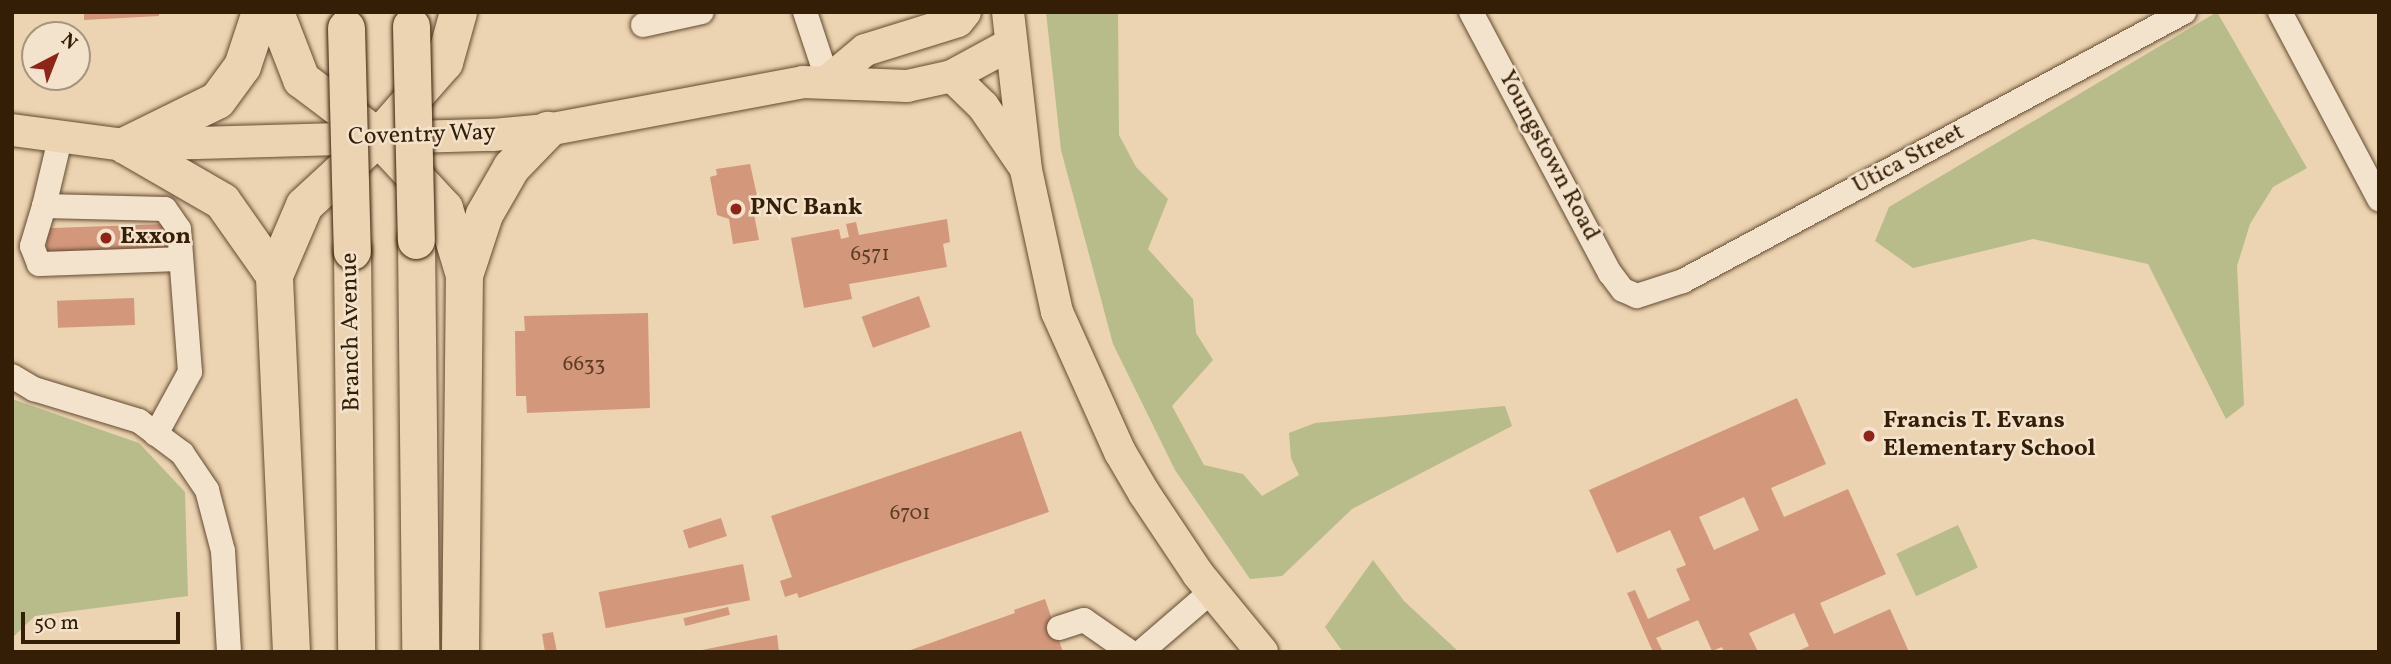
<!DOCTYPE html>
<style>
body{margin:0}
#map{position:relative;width:2391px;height:664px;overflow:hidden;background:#ecd3b1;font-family:Vollkorn,serif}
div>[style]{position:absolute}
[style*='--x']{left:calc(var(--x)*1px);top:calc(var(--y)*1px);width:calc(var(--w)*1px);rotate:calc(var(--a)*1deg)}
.green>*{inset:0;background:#b8bc8b;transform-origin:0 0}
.building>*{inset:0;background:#d3977c;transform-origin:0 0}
.roads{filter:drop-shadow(0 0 2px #624b30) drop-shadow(0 0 2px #624b30)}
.minor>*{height:24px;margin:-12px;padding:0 12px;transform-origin:12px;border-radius:12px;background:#f3e2cc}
.major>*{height:32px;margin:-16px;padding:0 16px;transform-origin:16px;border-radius:16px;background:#ecd3b1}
.highway>*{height:37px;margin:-18.5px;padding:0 18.5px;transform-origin:18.5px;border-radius:18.5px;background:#ecd3b1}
.bridges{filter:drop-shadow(0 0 2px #341e05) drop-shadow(0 0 2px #341e05)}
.highway-bridge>*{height:37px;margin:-18.5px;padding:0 18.5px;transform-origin:18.5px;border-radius:18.5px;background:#ecd3b1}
.dots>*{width:19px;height:19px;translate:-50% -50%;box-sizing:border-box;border:4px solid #f3e2cc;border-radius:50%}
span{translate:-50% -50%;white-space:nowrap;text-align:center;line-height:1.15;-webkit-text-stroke:5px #f3e2cc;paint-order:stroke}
.number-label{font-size:21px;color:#5c3c23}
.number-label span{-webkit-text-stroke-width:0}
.street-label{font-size:24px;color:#341e05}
.poi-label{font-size:24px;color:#341e05;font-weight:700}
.left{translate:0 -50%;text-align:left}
.frame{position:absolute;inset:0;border:14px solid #341e05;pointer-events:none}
.north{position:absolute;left:21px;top:21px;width:70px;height:70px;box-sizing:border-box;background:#f3e2cc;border:2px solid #a7947c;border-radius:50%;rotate:42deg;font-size:19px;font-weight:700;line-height:28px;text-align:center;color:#341e05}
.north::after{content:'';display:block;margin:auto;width:24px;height:32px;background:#8f2418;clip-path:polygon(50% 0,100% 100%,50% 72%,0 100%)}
.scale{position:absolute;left:21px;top:612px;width:159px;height:32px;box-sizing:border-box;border:4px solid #341e05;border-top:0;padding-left:9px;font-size:21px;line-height:24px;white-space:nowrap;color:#341e05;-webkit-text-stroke:5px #f3e2cc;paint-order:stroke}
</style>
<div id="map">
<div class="green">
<div style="clip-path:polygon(1046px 12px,1118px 12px,1119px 135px,1136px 167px,1168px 199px,1148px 249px,1193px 299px,1196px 333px,1213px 360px,1172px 406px,1204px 465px,1243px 474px,1262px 496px,1299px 475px,1291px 458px,1289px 433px,1315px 423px,1505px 406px,1512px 426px,1352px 509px,1282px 576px,1250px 579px,1175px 470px,1113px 344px,1061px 150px)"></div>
<div style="clip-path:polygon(2217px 12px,2307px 168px,2273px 187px,2250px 224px,2237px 266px,2244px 405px,2226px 419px,2148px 264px,2033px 239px,1913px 268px,1875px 241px,1889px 207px)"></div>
<div style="clip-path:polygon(12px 399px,139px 443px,185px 492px,188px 596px,35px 616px,12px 638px)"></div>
<div style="left:1958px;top:525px;width:47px;height:68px;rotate:65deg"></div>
<div style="clip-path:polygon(1373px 560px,1404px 601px,1459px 652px,1343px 652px,1325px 627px)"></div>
</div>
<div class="building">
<div style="clip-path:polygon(84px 12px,159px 12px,159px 16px,84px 20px)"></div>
<div style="clip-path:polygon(750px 164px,758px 200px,759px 214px,754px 214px,759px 240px,733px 244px,729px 219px,717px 215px,710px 177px,717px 175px,716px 169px)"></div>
<div style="clip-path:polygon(947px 219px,950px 242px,943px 244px,947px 267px,849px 284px,852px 299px,804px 308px,791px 238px,839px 229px,841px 239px,849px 237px,846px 224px,856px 222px,859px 235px)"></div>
<div style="left:166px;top:224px;width:27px;height:120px;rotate:88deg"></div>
<div style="left:919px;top:296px;width:33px;height:61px;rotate:70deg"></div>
<div style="left:134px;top:298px;width:27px;height:77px;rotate:88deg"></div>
<div style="clip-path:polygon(648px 313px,650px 408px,527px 413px,526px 396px,516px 396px,515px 331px,525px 331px,524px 316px)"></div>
<div style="clip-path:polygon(evenodd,1797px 398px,1826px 464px,1771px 488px,1784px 517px,1848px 489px,1886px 574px,1820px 603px,1834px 634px,1890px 609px,1909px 652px,1796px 652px,1809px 646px,1794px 613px,1749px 633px,1758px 652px,1724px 652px,1722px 647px,1712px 651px,1698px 620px,1656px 638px,1663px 652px,1653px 652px,1627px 593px,1635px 590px,1648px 619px,1690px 600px,1676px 569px,1686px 565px,1670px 530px,1617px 553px,1589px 490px,1797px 398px,1744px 497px,1759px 530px,1714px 550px,1699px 517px,1744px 497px)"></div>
<div style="clip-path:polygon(1021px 431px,1049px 512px,799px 598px,797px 593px,785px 597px,780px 581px,792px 577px,771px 516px)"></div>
<div style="left:721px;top:518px;width:19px;height:40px;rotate:72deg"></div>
<div style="left:743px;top:564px;width:37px;height:147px;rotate:79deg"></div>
<div style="clip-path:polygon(1045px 599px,1063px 652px,905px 652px,1015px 613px,1014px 610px)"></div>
<div style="left:728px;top:607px;width:8px;height:46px;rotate:76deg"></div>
<div style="clip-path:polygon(553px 632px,557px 652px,545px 652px,542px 634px)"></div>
<div style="clip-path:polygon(777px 635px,779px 652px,697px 652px,697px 651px)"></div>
</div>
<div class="roads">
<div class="minor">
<div style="--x:805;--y:12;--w:73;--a:71.6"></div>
<div style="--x:1471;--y:12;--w:296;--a:62"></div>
<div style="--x:1610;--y:273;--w:21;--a:53"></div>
<div style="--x:1623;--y:290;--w:15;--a:23"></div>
<div style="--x:1637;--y:296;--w:48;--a:-18.1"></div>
<div style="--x:1683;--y:281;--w:569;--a:-28.23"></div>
<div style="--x:2280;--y:12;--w:212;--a:62.1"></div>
<div style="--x:643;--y:25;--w:60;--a:-12.4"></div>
<div style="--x:60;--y:139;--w:69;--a:103.4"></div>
<div style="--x:44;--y:206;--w:121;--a:1.4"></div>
<div style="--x:165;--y:209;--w:24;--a:55"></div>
<div style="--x:179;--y:229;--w:143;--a:85.6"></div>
<div style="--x:190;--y:372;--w:71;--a:118.7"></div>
<div style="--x:44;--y:206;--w:42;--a:106.7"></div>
<div style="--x:32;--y:246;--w:19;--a:69"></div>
<div style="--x:39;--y:264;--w:142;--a:-2"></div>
<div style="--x:12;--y:376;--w:26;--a:31"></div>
<div style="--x:34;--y:389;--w:110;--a:16.9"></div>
<div style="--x:139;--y:421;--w:54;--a:36.7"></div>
<div style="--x:182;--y:453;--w:45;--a:56"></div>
<div style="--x:207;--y:490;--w:63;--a:75.3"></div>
<div style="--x:223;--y:551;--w:101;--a:86.6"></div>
<div style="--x:1059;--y:628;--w:26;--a:-18"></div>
<div style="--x:1084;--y:620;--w:56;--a:34.8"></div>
<div style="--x:1141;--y:652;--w:94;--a:-40.7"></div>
</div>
<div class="major">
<div style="--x:1008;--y:12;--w:159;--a:83.5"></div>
<div style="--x:1026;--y:170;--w:145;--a:77.7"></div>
<div style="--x:1057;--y:312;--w:154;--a:65.8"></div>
<div style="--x:1120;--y:452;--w:48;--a:59.7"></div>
<div style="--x:1144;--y:493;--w:97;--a:56.3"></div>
<div style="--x:1198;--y:574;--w:101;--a:50.6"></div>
<div style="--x:952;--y:76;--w:43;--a:44.1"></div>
<div style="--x:983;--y:106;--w:69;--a:55.6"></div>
<div style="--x:828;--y:81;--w:48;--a:-40"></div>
<div style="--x:865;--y:50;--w:97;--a:-17.3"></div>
<div style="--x:958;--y:21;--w:11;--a:-52"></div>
<div style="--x:12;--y:130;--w:114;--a:7.6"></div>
<div style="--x:125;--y:145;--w:368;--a:-1.6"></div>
<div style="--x:493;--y:135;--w:54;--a:-5.3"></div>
<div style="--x:547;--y:130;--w:260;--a:-10.6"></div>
<div style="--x:803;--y:82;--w:104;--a:2.2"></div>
<div style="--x:907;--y:86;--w:46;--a:-12.5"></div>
<div style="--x:952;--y:76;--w:67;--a:-28.5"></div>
</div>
<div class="highway">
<div style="--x:275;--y:12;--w:72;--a:68.8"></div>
<div style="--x:301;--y:79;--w:96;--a:37"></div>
<div style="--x:378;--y:137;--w:97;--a:47.1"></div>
<div style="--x:444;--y:208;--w:70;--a:73.4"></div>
<div style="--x:125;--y:145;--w:112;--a:30"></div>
<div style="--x:222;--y:201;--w:90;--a:54.9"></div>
<div style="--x:125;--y:145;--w:102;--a:-26.1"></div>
<div style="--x:217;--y:100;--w:42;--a:-53.7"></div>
<div style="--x:242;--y:66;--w:57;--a:-71.6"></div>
<div style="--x:416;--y:240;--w:412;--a:89.4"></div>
<div style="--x:352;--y:251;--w:401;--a:89.4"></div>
<div style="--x:291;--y:652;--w:377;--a:-92.6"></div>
<div style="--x:274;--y:275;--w:76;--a:-66.8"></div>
<div style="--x:304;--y:205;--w:100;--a:-42.6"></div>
<div style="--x:378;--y:137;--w:100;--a:-48.7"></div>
<div style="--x:444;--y:62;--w:52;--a:-74.4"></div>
<div style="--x:460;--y:652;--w:377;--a:-89.4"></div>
<div style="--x:464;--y:275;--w:64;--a:-71.8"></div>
<div style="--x:484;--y:214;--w:54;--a:-60.1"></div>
<div style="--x:511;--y:167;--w:52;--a:-45.8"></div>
</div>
</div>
<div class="bridges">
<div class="highway-bridge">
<div style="--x:411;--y:26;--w:214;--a:88.7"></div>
<div style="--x:346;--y:28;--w:223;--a:88.5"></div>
</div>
</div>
<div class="dots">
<div style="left:736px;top:209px;background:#8f2418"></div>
<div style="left:106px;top:238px;background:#8f2418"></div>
<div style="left:1869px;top:436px;background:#8f2418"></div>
</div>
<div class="number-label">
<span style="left:870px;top:255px">6571</span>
<span style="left:584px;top:365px">6633</span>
<span style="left:910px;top:514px">6701</span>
</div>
<div class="street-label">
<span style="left:422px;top:136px;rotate:-2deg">Coventry Way</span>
<span style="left:1548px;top:156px;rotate:62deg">Youngstown Road</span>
<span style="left:1909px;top:160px;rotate:-28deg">Utica Street</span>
<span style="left:352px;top:332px;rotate:-91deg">Branch Avenue</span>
</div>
<div class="poi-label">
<span class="left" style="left:750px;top:209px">PNC Bank</span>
<span class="left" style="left:120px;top:238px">Exxon</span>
<span class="left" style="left:1883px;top:436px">Francis T. Evans<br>Elementary School</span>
</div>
<div class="frame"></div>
<div class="north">N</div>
<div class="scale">50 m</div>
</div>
